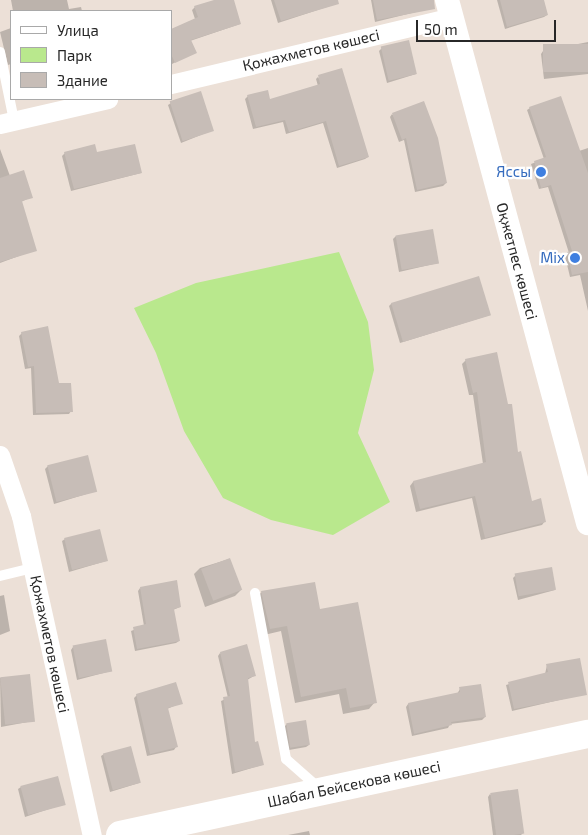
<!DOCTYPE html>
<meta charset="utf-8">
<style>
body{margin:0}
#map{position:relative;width:588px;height:835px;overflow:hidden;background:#ece0d7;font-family:"Exo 2",sans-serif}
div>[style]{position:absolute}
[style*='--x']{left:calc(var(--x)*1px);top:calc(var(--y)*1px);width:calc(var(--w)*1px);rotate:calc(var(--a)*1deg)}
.green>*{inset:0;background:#b9e88d}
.shadow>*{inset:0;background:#0003}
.building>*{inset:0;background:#c7bdb7;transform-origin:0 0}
.service>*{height:10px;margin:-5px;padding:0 5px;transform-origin:5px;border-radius:5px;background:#fff}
.minor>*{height:19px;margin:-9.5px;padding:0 9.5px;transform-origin:9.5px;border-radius:9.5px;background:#fff}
.tertiary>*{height:24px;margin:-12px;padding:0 12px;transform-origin:12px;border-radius:12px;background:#fff}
.secondary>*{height:28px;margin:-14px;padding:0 14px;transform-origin:14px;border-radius:14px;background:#fff}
.dots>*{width:14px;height:14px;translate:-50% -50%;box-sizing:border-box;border:2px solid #fff;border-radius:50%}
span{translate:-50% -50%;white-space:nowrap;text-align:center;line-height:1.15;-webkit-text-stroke:4.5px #fff;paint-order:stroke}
.street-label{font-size:15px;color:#272727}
.shop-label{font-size:15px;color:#366cbe}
.right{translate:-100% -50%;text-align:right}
.legend{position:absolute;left:10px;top:10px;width:162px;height:90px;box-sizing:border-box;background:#fff;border:1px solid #a9a9a9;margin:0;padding:6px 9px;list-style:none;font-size:15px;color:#272727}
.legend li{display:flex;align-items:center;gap:10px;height:25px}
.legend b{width:25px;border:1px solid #a9a9a9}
.scale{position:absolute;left:416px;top:20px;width:140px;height:22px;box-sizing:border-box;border:2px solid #272727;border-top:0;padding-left:6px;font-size:15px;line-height:18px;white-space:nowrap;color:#272727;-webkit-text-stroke:4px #fff;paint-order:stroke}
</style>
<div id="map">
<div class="green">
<div style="clip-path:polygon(339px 252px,368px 322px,374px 370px,358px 433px,390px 502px,333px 535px,271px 520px,223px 498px,184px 431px,156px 353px,134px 308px,196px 283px)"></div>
</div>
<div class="shadow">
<div style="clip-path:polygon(11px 0,67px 0,69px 9px,81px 7px,82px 11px,13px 11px)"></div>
<div style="clip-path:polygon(218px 0,232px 0,240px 24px,190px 41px,195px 52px,172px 64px,171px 30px,195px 19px,192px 10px,195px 7px)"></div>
<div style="clip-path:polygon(271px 0,335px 0,336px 4px,278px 23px)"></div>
<div style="clip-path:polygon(371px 0,414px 0,416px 12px,375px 22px)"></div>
<div style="clip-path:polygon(543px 0,547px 15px,544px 17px,505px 29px,497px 0)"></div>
<div style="clip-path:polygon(11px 28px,11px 64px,8px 65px,0 32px)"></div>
<div style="clip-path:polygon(588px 42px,588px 74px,544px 79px,541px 54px,543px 51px)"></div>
<div style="clip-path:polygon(382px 48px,416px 74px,387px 83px,379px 51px)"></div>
<div style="clip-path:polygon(318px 77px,368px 157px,365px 159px,337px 168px,323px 123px,286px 134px,283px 122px,253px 129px,245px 99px,248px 96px,269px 100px,318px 86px,316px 79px)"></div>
<div style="clip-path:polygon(171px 103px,213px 130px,181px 143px,168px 105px)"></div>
<div style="clip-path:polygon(530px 108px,579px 151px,588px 148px,588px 311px,580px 275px,570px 277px,565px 256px,569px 253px,548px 187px,539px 189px,531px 164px,544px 159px,527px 110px)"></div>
<div style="clip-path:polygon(392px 114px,446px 183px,443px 186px,415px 192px,404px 140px,399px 142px,390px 117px)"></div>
<div style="clip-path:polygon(0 149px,10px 176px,31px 197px,21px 202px,35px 250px,0 263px)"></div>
<div style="clip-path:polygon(65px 153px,141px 173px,71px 191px,62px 156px)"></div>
<div style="clip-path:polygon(396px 236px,438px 263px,399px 272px,393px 239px)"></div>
<div style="clip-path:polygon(392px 303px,490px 315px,400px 343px,389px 306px)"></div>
<div style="clip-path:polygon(22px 333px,58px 384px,71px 411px,69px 414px,33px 415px,31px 368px,25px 369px,19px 336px)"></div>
<div style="clip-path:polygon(466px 360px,517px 453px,531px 502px,545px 521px,542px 525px,481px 540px,472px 498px,416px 512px,410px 486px,413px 482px,483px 464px,473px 395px,469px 395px,462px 364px)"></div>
<div style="clip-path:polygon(48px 466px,96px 491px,54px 504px,45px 469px)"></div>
<div style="clip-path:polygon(65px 539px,106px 561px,69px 572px,62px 541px)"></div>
<div style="clip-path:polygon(229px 559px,241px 590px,235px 596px,205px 607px,194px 574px,200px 568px)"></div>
<div style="clip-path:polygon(516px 575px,555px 590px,518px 600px,513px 578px)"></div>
<div style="clip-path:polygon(140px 588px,180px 607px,173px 610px,179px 641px,176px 643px,135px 651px,131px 631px,144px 626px,138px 591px)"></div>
<div style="clip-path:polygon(262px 592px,319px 610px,375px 702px,369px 709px,343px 714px,339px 694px,295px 703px,281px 631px,264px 635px,255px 598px)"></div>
<div style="clip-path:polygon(4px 595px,10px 631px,0 635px,0 596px)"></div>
<div style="clip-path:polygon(73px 647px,111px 671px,77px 680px,71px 650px)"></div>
<div style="clip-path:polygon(220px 653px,254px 676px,247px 680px,254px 743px,262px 765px,232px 774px,221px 701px,228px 698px,218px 656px)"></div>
<div style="clip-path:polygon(547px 665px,585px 694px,512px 711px,506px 685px,545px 674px)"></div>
<div style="clip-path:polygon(29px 676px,33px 721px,1px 727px,0 678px)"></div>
<div style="clip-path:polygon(460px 689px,485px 717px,482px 720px,450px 724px,448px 728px,412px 736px,406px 707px,408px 704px,457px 694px)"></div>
<div style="clip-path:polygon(137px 695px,181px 703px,167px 709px,176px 747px,174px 750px,147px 756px,134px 698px)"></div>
<div style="clip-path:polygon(287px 724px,309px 745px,306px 747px,289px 750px,284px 727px)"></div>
<div style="clip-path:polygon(104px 754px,139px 783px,110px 792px,101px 756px)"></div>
<div style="clip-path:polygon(21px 787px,64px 804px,25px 817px,18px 789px)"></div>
<div style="clip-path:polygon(490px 794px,523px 833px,521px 835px,493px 835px,488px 797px)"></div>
<div style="clip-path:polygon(309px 831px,310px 835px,288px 835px)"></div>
</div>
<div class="building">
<div style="clip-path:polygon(214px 0,234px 0,241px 24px,191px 40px,197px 53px,175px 63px,171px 54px,171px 29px,198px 17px,194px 6px)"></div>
<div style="clip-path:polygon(274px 0,338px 0,339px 4px,281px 21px)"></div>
<div style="clip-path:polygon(373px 0,434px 0,435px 9px,377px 20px)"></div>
<div style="clip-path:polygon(500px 0,544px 0,548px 15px,507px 27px)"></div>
<div style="left:409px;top:40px;width:35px;height:29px;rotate:77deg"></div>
<div style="left:588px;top:44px;width:28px;height:45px;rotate:90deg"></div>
<div style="clip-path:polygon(342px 68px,369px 157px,339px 166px,326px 121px,289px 132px,285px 120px,256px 127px,247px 95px,268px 90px,270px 99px,320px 84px,318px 75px)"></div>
<div style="left:201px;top:91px;width:42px;height:33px;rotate:72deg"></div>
<div style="clip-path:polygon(561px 96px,588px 173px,588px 272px,572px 275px,567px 252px,572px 251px,551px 185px,541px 188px,534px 161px,546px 157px,529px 107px)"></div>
<div style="clip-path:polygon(424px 101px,438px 138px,447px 183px,417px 190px,406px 138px,402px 140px,392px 113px)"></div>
<div style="clip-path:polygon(95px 144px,97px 152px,135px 144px,142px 173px,74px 189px,64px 152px)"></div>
<div style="clip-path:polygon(24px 170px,33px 198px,22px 201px,37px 251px,0 262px,0 178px)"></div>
<div style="left:433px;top:229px;width:35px;height:38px;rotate:80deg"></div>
<div style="left:479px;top:276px;width:41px;height:92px;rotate:73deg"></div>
<div style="clip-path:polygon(48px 326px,59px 383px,71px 383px,73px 412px,36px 413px,34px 366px,28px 367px,21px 332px)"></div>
<div style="clip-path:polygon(497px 352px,508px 404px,512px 404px,518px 452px,521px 451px,532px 501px,541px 498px,546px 522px,485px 538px,475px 496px,420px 509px,413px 481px,486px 462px,477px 392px,473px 393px,465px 359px)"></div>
<div style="left:88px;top:455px;width:38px;height:42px;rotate:76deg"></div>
<div style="left:100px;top:529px;width:33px;height:37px;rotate:76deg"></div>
<div style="left:230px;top:558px;width:34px;height:31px;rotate:69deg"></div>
<div style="left:552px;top:567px;width:23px;height:38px;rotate:80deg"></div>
<div style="clip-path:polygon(177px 580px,181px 607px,174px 609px,180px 641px,137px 649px,133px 627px,146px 624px,140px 587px)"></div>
<div style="clip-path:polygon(315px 582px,320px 609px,358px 602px,377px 703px,350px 708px,346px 688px,301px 697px,287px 626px,270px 629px,261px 591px)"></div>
<div style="left:106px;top:639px;width:33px;height:34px;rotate:79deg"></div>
<div style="clip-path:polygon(247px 644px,256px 676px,248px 678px,255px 742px,258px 741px,264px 765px,235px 772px,223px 697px,230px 696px,220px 652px)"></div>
<div style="clip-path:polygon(580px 658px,587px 695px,514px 709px,508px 682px,548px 672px,546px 664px)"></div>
<div style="left:30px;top:674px;width:48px;height:30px;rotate:84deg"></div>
<div style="clip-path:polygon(176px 682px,183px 704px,168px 708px,178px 747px,150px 754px,136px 694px)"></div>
<div style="clip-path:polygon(481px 684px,486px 717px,451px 722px,452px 725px,414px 734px,408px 703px,460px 692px,459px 687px)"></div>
<div style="left:306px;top:720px;width:25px;height:20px;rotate:81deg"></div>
<div style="left:131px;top:746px;width:38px;height:29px;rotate:75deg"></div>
<div style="left:58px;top:776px;width:30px;height:39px;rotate:75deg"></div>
<div style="left:518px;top:789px;width:45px;height:28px;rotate:82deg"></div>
</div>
<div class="service">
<div style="--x:0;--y:52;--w:70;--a:78.5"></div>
<div style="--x:0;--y:576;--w:34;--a:-14"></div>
<div style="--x:255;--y:593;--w:169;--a:79.4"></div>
<div style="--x:286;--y:759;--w:45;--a:41.4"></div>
</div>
<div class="minor">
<div style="--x:171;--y:84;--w:289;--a:-13.4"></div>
<div style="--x:0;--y:124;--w:111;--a:-13"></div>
<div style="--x:0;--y:455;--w:65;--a:71"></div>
<div style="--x:21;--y:516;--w:327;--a:77.5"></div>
</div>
<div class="tertiary">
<div style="--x:447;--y:0;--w:542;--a:74.91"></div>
</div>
<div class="secondary">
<div style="--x:120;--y:835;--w:479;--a:-12.2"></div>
</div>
<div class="dots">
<div style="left:541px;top:172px;background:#3f7fe0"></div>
<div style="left:575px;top:258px;background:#3f7fe0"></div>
</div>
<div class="street-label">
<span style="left:311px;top:50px;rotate:-13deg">Қожахметов көшесі</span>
<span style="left:517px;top:261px;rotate:75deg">Оқжетпес көшесі</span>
<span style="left:50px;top:644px;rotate:78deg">Қожахметов көшесі</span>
<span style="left:354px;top:784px;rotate:-12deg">Шабал Бейсекова көшесі</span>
</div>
<div class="shop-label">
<span class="right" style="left:531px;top:172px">Яссы</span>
<span class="right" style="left:565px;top:258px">Mix</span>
</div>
<ul class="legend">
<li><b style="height:6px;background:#fff"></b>Улица</li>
<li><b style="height:14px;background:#b9e88d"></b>Парк</li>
<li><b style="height:14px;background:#c7bdb7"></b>Здание</li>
</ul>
<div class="scale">50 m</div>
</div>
